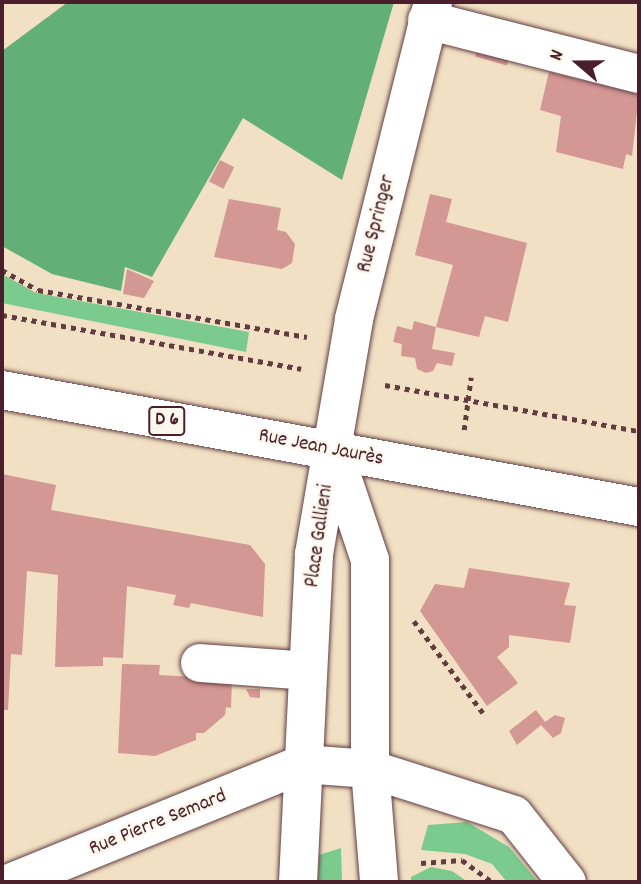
<!DOCTYPE html>
<meta charset="utf-8">
<style>
body{margin:0}
#map{position:relative;width:641px;height:884px;overflow:hidden;background:#f1e0c3;font-family:Dekko,sans-serif}
div>[style]{position:absolute}
[style*='--x']{left:calc(var(--x)*1px);top:calc(var(--y)*1px);width:calc(var(--w)*1px);rotate:calc(var(--a)*1deg)}
.green>*{inset:0;background:#7acb8d}
.forest>*{inset:0;background:#63af78}
.building>*{inset:0;background:#d39794;transform-origin:0 0}
.path>*{height:4.5px;margin-top:-2.25px;transform-origin:0;background:repeating-linear-gradient(90deg,#633c42 0 5px,transparent 0 10px)}
.roads{filter:drop-shadow(0 0 2px #633c42) drop-shadow(0 0 2px #633c42)}
.minor>*{height:38px;margin:-19px;padding:0 19px;transform-origin:19px;border-radius:19px;background:#fff}
.major>*{height:38px;margin:-19px;padding:0 19px;transform-origin:19px;border-radius:19px;background:#fff}
span{translate:-50% -50%;white-space:nowrap;text-align:center;line-height:1.15;-webkit-text-stroke:5px #fbf7ec;paint-order:stroke}
.shield-label span{padding:2px 5px;background:#fbf7ec;border:2px solid;border-radius:5px;-webkit-text-stroke-width:0}
.shield-label{font-size:19px;color:#4a1f2b;font-weight:700}
.street-label{font-size:21px;color:#4a1f2b}
.frame{position:absolute;inset:0;border:4px solid #4a1f2b;pointer-events:none}
.north{position:absolute;left:543px;top:28px;width:70px;height:70px;-webkit-text-stroke:5px #fbf7ec;paint-order:stroke;rotate:290deg;font-size:19px;font-weight:700;line-height:28px;text-align:center;color:#4a1f2b}
.north::after{content:'';display:block;margin:auto;width:24px;height:32px;background:#4a1f2b;clip-path:polygon(50% 0,100% 100%,50% 72%,0 100%)}
</style>
<div id="map">
<div class="green">
<div style="clip-path:polygon(2px 274px,36px 293px,249px 332px,246px 352px,2px 303px)"></div>
<div style="clip-path:polygon(467px 822px,509px 847px,538px 882px,507px 882px,492px 864px,465px 854px,421px 850px,428px 825px)"></div>
<div style="clip-path:polygon(341px 848px,342px 882px,318px 882px,319px 855px)"></div>
<div style="clip-path:polygon(431px 867px,452px 871px,468px 882px,411px 882px,411px 877px)"></div>
</div>
<div class="forest">
<div style="clip-path:polygon(68px 2px,394px 2px,342px 180px,243px 118px,152px 277px,125px 267px,121px 291px,52px 274px,2px 246px,2px 51px)"></div>
</div>
<div class="building">
<div style="left:479px;top:43px;width:33px;height:14px;rotate:16deg"></div>
<div style="clip-path:polygon(549px 72px,639px 94px,632px 156px,626px 154px,623px 169px,556px 152px,561px 116px,540px 110px)"></div>
<div style="left:220px;top:160px;width:16px;height:24px;rotate:27deg"></div>
<div style="clip-path:polygon(430px 194px,452px 199px,446px 222px,527px 243px,508px 322px,485px 316px,479px 337px,436px 327px,453px 265px,415px 255px)"></div>
<div style="clip-path:polygon(229px 199px,281px 208px,277px 230px,286px 232px,295px 244px,292px 263px,282px 269px,214px 257px)"></div>
<div style="clip-path:polygon(127px 269px,154px 281px,144px 298px,123px 294px)"></div>
<div style="clip-path:polygon(414px 321px,436px 327px,432px 349px,455px 353px,452px 366px,437px 363px,433px 371px,426px 373px,417px 369px,415px 358px,401px 356px,402px 344px,393px 342px,397px 326px,412px 330px)"></div>
<div style="clip-path:polygon(2px 474px,56px 485px,51px 510px,250px 545px,265px 564px,263px 617px,191px 603px,189px 608px,173px 605px,176px 595px,127px 586px,123px 658px,103px 657px,103px 666px,55px 667px,58px 575px,27px 571px,22px 655px,11px 654px,8px 710px,2px 710px)"></div>
<div style="clip-path:polygon(469px 568px,570px 583px,564px 605px,576px 606px,570px 643px,509px 635px,509px 647px,497px 657px,518px 683px,487px 706px,420px 611px,435px 584px,464px 588px)"></div>
<div style="clip-path:polygon(122px 664px,160px 665px,159px 675px,232px 679px,231px 708px,226px 707px,225px 715px,204px 733px,196px 733px,196px 740px,155px 756px,118px 753px)"></div>
<div style="clip-path:polygon(246px 689px,260px 689px,260px 698px,250px 697px)"></div>
<div style="clip-path:polygon(536px 710px,545px 722px,555px 715px,565px 718px,561px 733px,553px 738px,541px 725px,517px 745px,509px 731px)"></div>
</div>
<div class="path">
<div style="--x:2;--y:270;--w:41;--a:29.1"></div>
<div style="--x:38;--y:290;--w:273;--a:9.9"></div>
<div style="--x:2;--y:315;--w:304;--a:10.2"></div>
<div style="--x:385;--y:385;--w:258;--a:10.3"></div>
<div style="--x:464;--y:430;--w:53;--a:-82.5"></div>
<div style="--x:414;--y:621;--w:115;--a:53.1"></div>
<div style="--x:421;--y:863;--w:41;--a:-4.2"></div>
<div style="--x:462;--y:860;--w:37;--a:36"></div>
</div>
<div class="roads">
<div class="minor">
<div style="--x:427;--y:20;--w:219;--a:14.3"></div>
<div style="--x:334;--y:453;--w:113;--a:71.4"></div>
<div style="--x:370;--y:560;--w:209;--a:90"></div>
<div style="--x:370;--y:769;--w:113;--a:85.4"></div>
<div style="--x:200;--y:663;--w:108;--a:4.2"></div>
<div style="--x:12;--y:882;--w:314;--a:-22.1"></div>
<div style="--x:303;--y:764;--w:67;--a:4.3"></div>
<div style="--x:370;--y:769;--w:151;--a:17.7"></div>
<div style="--x:514;--y:815;--w:85;--a:51.7"></div>
<div style="--x:298;--y:882;--w:328;--a:-87.2"></div>
<div style="--x:314;--y:554;--w:238;--a:-80.3"></div>
<div style="--x:354;--y:319;--w:327;--a:-76"></div>
</div>
<div class="major">
<div style="--x:2;--y:390;--w:648;--a:10.41"></div>
</div>
</div>
<div class="shield-label">
<span style="left:167px;top:421px">D 6</span>
</div>
<div class="street-label">
<span style="left:377px;top:224px;rotate:-76deg">Rue Springer</span>
<span style="left:321px;top:448px;rotate:11deg">Rue Jean Jaurès</span>
<span style="left:320px;top:536px;rotate:-82deg">Place Gallieni</span>
<span style="left:158px;top:823px;rotate:-22deg">Rue Pierre Semard</span>
</div>
<div class="frame"></div>
<div class="north">N</div>
</div>
